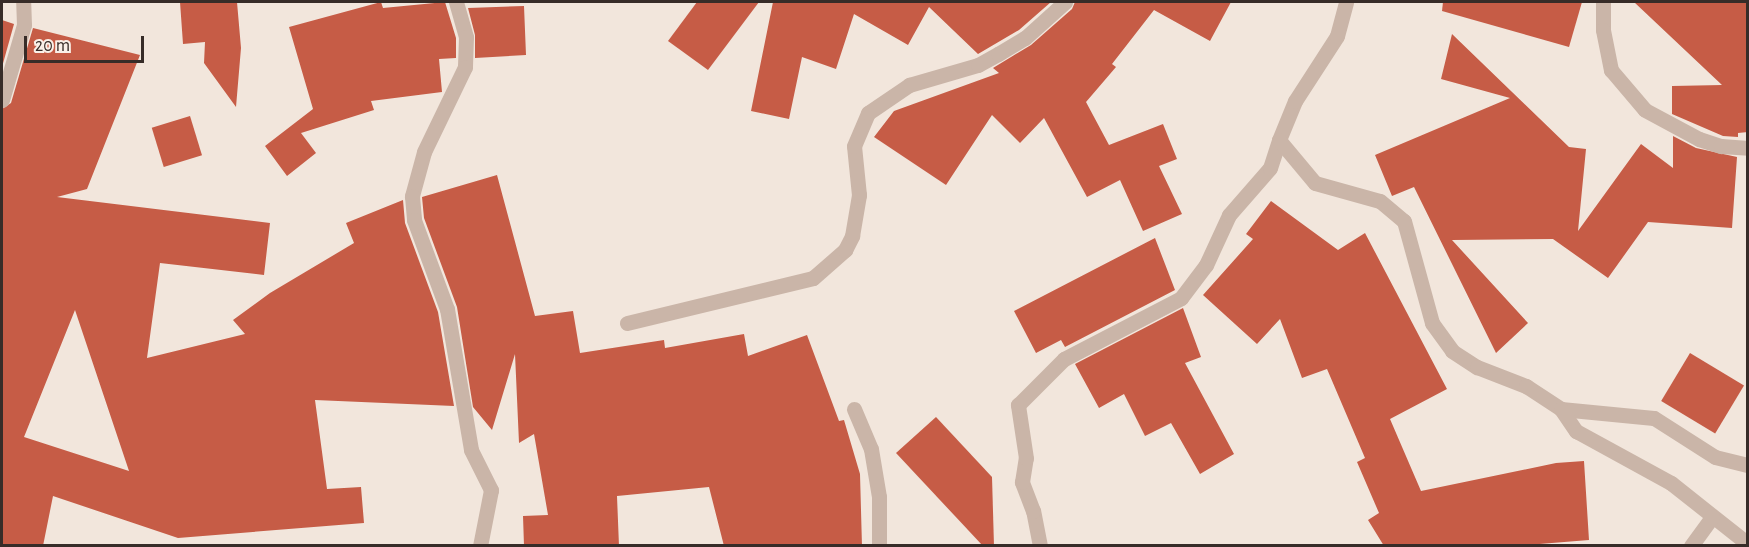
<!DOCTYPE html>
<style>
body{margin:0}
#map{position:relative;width:1749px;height:547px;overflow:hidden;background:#f2e6dc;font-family:"Alegreya Sans",sans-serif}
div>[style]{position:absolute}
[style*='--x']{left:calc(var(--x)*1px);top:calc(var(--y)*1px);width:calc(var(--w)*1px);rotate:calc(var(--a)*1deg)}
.building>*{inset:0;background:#c65c46;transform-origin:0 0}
.minor>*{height:15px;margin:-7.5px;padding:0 7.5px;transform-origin:7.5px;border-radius:7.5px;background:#cab5a8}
span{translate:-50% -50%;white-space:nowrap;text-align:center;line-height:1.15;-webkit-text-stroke:5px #faf0e8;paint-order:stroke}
.frame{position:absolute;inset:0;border:3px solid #372c28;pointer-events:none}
.scale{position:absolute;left:24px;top:36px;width:120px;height:27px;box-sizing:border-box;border:3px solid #372c28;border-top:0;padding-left:8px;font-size:18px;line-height:21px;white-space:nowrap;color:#372c28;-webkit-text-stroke:4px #faf0e8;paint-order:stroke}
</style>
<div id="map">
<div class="building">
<div style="clip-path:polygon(180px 2px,237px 2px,241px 48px,236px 107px,204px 63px,205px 42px,183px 44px)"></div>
<div style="clip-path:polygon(381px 2px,383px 8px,445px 2px,456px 38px,456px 58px,439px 59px,442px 92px,371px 101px,374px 110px,301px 133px,316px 153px,287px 176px,265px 146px,313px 109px,289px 27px)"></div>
<div style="clip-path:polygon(697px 2px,759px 2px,708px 70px,668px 41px)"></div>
<div style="clip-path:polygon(773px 2px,1051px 2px,1019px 30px,978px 54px,929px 7px,908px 45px,854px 14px,836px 69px,802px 57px,789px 119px,751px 111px)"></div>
<div style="clip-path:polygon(1075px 2px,1231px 2px,1210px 41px,1154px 10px,1112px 64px,1116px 67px,1086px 102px,1109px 145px,1163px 124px,1177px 159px,1159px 166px,1182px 214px,1143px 231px,1120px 180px,1087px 197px,1044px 118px,1020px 143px,992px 115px,946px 185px,874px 137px,894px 111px,999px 73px,993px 68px,1031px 45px,1072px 9px)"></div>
<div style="clip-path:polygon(1443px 2px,1582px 2px,1569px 47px,1442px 11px)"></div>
<div style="clip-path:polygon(1634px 2px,1748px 2px,1748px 132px,1738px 133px,1738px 137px,1723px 136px,1672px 114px,1672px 86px,1722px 85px)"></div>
<div style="clip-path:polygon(524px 6px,526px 55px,475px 58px,475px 35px,468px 8px)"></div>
<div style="clip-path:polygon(2px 20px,14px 24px,2px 67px)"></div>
<div style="clip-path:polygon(evenodd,33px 28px,140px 55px,87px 189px,57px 197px,270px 223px,264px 275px,160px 263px,147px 358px,245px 334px,233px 320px,270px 293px,354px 243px,346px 223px,403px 200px,405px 223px,438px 312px,454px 406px,315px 400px,327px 489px,361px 487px,364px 523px,178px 538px,53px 496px,43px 546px,2px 546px,2px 109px,11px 103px,33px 28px,75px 310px,129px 471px,24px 437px,75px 310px)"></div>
<div style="clip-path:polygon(1452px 34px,1569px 147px,1586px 149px,1578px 231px,1641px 144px,1673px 168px,1673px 136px,1696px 148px,1737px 157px,1732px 228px,1648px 222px,1608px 278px,1553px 239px,1452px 240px,1528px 323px,1496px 353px,1414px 187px,1392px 196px,1375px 155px,1510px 98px,1441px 79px)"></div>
<div style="left:190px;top:116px;width:41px;height:40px;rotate:73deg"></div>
<div style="clip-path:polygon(497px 175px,535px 316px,573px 311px,580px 353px,664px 340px,665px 348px,744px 334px,748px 356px,807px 335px,839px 421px,844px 420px,860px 474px,862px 546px,724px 546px,709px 487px,617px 496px,619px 546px,524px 546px,523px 516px,548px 515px,534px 434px,519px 443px,515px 354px,492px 430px,473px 407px,457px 307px,424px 218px,422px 197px)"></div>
<div style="clip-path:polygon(1271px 201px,1338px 250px,1365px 233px,1447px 389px,1390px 419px,1421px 491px,1556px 463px,1584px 461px,1589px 540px,1515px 546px,1384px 546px,1368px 520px,1379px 513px,1357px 462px,1365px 458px,1327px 369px,1302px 378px,1280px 319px,1257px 344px,1203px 295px,1253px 239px,1246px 234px)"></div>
<div style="clip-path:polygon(1155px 238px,1175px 290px,1065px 347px,1061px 340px,1036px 353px,1014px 311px)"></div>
<div style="clip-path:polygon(1183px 308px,1201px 357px,1185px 363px,1234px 454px,1200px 474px,1171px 423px,1145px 436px,1124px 394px,1099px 408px,1075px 364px)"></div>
<div style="left:1690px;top:353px;width:63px;height:56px;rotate:31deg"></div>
<div style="clip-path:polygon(936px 417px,992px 477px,994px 546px,983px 546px,896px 453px)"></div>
</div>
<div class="minor">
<div style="--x:456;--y:2;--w:36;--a:74"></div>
<div style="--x:466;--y:37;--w:30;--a:92"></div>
<div style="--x:465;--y:67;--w:94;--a:115.8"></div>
<div style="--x:424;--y:152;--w:46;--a:105.3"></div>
<div style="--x:412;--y:196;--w:24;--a:85"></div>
<div style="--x:414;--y:220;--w:95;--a:69.7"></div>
<div style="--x:447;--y:309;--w:143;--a:80.3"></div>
<div style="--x:471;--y:450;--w:45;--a:63.4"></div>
<div style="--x:491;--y:490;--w:57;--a:101.1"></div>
<div style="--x:1603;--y:2;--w:28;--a:90"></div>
<div style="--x:1603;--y:30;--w:41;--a:78.7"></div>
<div style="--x:1611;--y:70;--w:52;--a:49.6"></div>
<div style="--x:1645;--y:110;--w:61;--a:28.2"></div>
<div style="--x:1699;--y:139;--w:23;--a:18"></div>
<div style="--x:1721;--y:146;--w:27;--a:4"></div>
<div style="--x:2;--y:100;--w:78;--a:-73.7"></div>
<div style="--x:24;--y:25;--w:23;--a:-92"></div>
<div style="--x:1279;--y:140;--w:42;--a:-67.7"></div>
<div style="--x:1295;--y:101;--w:77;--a:-57.1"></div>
<div style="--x:1337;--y:36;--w:35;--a:-75"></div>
<div style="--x:627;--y:323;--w:191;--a:-13.6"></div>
<div style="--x:813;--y:278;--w:43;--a:-41.2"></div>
<div style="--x:845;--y:250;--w:16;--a:-63"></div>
<div style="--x:852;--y:236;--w:42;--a:-80.3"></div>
<div style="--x:859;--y:195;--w:49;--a:-95.8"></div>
<div style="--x:854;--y:146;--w:36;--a:-67"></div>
<div style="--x:868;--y:113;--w:50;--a:-34.3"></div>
<div style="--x:909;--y:85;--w:72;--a:-16.2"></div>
<div style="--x:978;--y:65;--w:23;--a:-29"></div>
<div style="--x:998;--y:54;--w:31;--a:-31"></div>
<div style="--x:1025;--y:38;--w:54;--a:-42"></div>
<div style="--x:854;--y:409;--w:43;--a:67"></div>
<div style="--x:871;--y:449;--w:49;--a:80.5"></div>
<div style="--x:879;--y:497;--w:49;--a:90"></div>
<div style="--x:1561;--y:409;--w:93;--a:5.5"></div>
<div style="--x:1654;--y:418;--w:72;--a:32.6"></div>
<div style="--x:1715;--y:457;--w:34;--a:14"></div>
<div style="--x:1040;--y:546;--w:36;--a:-101"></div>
<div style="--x:1033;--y:511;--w:31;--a:-111"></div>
<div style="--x:1022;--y:482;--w:24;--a:-81"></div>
<div style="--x:1026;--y:458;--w:54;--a:-98.6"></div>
<div style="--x:1018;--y:405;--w:65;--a:-45"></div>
<div style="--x:1064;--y:359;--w:132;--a:-27.5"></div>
<div style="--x:1181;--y:298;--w:41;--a:-52.9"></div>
<div style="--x:1206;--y:265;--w:55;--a:-65.3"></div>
<div style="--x:1229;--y:215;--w:62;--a:-48.9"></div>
<div style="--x:1270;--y:168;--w:29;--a:-72"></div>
<div style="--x:1279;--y:140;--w:56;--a:50.1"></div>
<div style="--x:1315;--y:183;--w:67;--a:15.5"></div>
<div style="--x:1380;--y:201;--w:31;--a:40"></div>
<div style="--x:1404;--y:221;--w:106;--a:74.6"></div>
<div style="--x:1432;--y:323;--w:34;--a:54"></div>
<div style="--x:1452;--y:351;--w:30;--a:33"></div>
<div style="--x:1477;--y:367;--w:53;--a:21.2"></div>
<div style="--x:1526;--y:386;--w:42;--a:33.3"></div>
<div style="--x:1561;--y:409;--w:27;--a:56"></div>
<div style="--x:1576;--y:431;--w:108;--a:28.7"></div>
<div style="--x:1671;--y:483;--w:98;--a:38.4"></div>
<div style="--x:1691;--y:546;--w:36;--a:-54"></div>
</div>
<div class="frame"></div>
<div class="scale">20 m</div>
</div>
